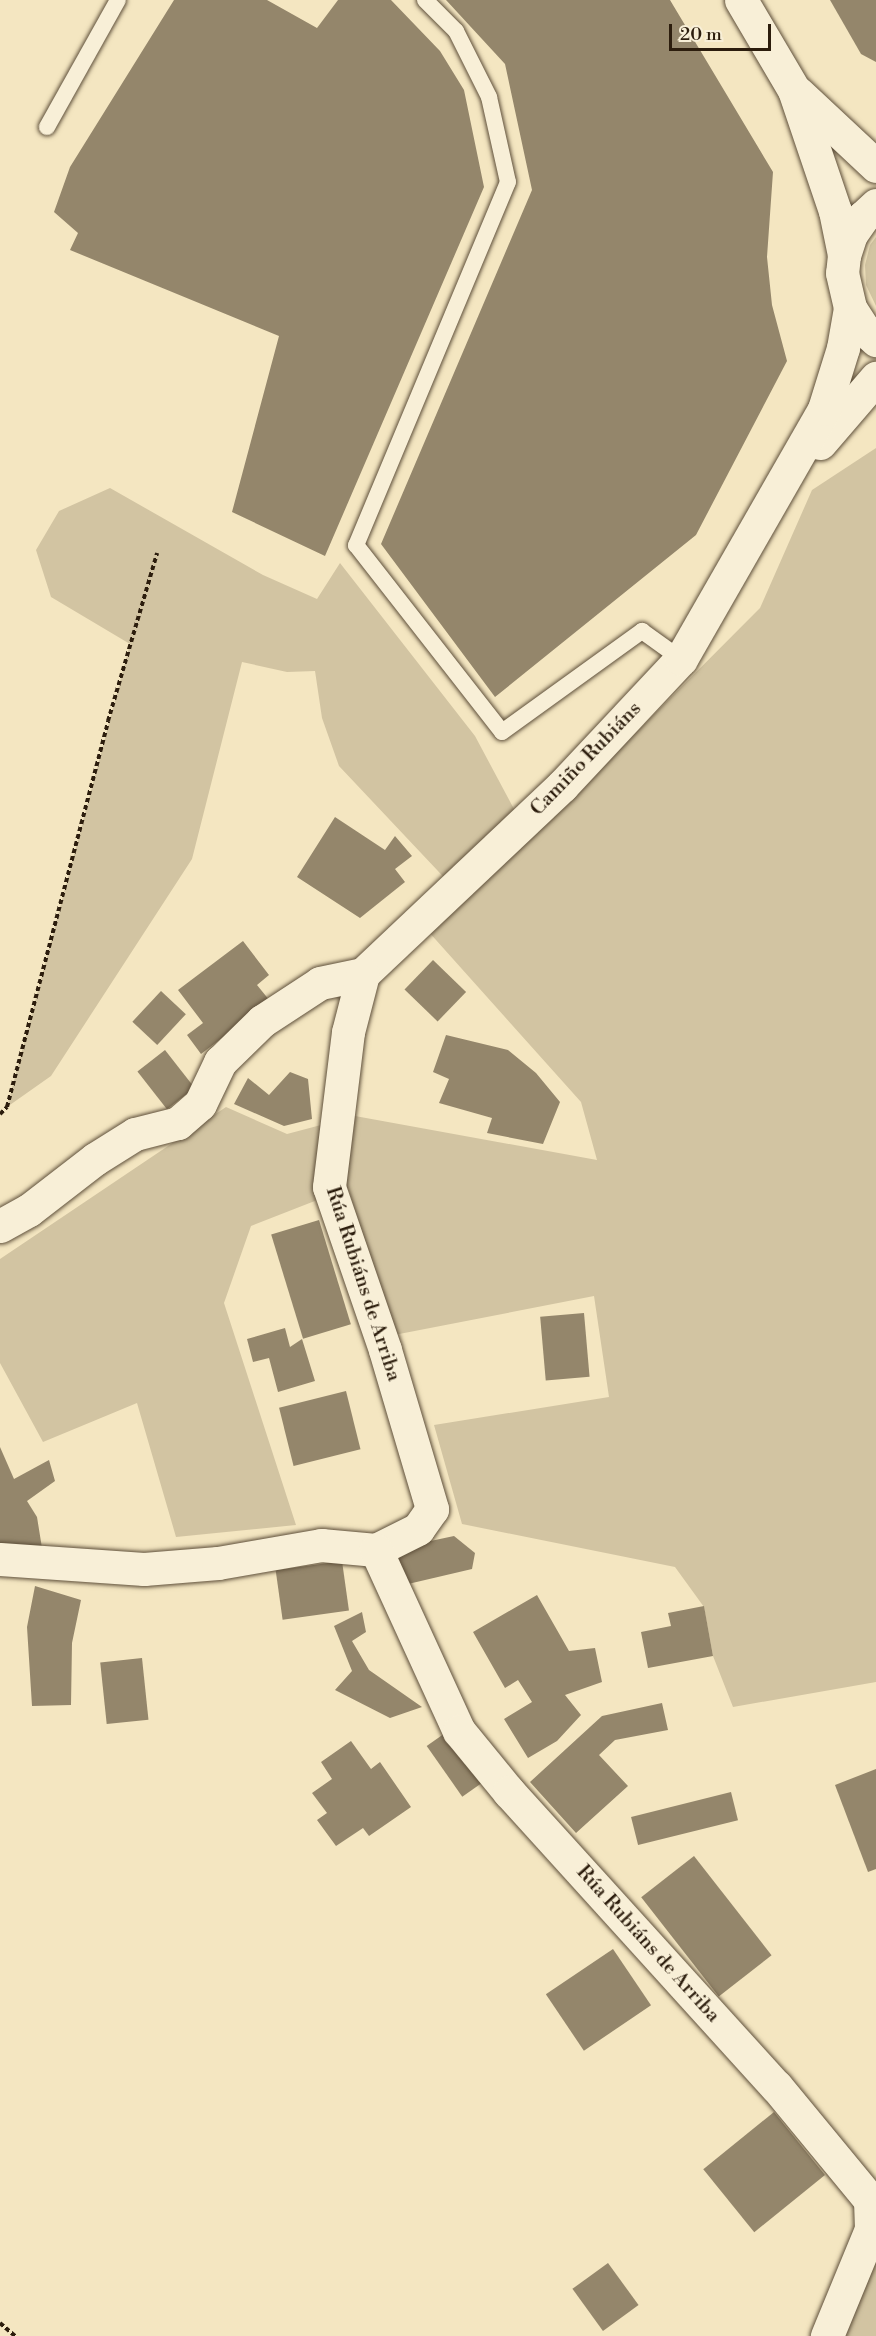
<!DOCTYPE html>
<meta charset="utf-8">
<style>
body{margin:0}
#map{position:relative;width:876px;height:2336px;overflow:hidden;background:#f4e6c1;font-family:"Libre Bodoni",serif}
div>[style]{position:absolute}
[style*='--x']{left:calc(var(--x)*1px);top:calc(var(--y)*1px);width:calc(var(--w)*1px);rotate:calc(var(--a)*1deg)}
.green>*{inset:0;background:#d2c4a2}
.building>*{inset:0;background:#94866b;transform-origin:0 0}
.path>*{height:4px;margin-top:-2px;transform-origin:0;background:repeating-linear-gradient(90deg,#2c1d0d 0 4.5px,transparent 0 7.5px)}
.roads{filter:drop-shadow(0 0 2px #5e4f3a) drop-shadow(0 0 2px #5e4f3a)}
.service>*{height:16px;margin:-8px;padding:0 8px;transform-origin:8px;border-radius:8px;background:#f8efd7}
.minor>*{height:33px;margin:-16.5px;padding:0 16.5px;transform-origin:16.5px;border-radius:16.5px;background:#f8efd7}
span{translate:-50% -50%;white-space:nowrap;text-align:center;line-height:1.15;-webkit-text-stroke:4.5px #f8efd7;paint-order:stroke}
.street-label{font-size:20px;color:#2c1d0d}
.scale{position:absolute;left:669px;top:24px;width:102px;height:27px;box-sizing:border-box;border:3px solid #2c1d0d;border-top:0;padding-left:8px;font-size:18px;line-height:21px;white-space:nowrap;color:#2c1d0d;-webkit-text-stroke:4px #f8efd7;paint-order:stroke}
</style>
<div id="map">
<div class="green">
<div style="clip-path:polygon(876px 237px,876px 306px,866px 285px,865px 265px,870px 245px)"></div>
<div style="clip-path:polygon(876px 448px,876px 1682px,733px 1707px,713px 1656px,704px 1607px,675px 1567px,462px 1524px,434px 1425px,609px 1397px,594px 1296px,394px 1335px,348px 1188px,251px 1226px,224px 1303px,296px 1525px,176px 1537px,137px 1403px,43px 1442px,0 1363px,0 1259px,226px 1107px,287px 1134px,355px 1116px,597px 1160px,581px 1102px,419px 921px,454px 888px,339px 766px,322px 718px,315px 671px,287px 672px,242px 662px,192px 859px,51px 1076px,7px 1107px,130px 644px,51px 597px,36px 550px,59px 511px,110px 488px,263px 575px,317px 599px,340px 563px,475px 736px,522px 824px,537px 832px,760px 608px,812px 490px)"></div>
<div style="clip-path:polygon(876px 2252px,876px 2336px,843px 2336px)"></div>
</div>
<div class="building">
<div style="clip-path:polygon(174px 0,267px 0,317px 28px,338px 0,391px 0,440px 51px,464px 90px,484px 187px,325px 556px,232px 512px,279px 336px,70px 250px,78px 233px,54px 212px,70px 167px)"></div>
<div style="clip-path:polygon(446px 0,670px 0,773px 172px,767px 257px,772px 305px,787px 361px,696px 535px,495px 697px,381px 544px,532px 190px,505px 64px)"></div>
<div style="clip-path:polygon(830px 0,876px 0,876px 62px,861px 54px)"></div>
<div style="clip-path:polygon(335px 817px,385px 850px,395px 836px,412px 856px,395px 869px,405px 882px,360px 918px,297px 877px)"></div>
<div style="clip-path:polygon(243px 941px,269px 975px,257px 985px,270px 1001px,201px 1054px,187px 1035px,203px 1023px,178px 990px)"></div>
<div style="left:433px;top:960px;width:46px;height:41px;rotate:44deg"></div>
<div style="left:161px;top:991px;width:34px;height:42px;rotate:43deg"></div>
<div style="clip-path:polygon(446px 1035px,508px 1050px,536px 1073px,560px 1102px,543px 1144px,487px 1133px,492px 1118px,439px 1103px,449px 1079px,433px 1072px)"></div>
<div style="left:165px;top:1050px;width:48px;height:35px;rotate:52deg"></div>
<div style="clip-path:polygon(290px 1072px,308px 1079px,312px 1119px,284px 1126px,234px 1104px,248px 1078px,269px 1095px)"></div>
<div style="left:319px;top:1220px;width:109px;height:50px;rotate:73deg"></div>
<div style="left:584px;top:1313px;width:64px;height:44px;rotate:85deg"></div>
<div style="clip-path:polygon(285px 1328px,290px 1347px,302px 1339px,315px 1381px,278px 1392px,269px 1358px,253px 1362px,247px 1339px)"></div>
<div style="left:346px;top:1391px;width:60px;height:69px;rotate:76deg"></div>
<div style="clip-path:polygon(0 1447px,14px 1479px,49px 1460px,55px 1481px,27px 1501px,37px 1517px,42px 1548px,0 1543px)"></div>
<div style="clip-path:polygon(454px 1536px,475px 1553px,472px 1569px,408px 1584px,393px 1549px)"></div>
<div style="left:342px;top:1561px;width:50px;height:67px;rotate:82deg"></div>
<div style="clip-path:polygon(35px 1586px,81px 1600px,72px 1643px,71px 1705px,32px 1706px,27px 1627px)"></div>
<div style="clip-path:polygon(537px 1595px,569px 1651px,595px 1648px,602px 1682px,565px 1695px,581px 1715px,557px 1741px,528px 1758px,504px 1719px,532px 1702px,518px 1680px,505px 1688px,473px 1632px)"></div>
<div style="clip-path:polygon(704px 1606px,713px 1656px,648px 1668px,641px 1632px,671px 1626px,668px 1613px)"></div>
<div style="clip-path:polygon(362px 1612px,366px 1632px,352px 1641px,369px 1670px,422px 1707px,390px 1718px,335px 1690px,352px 1671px,334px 1626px)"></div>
<div style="left:142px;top:1658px;width:62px;height:42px;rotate:84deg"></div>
<div style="clip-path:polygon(662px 1703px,668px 1730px,615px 1740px,599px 1755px,628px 1786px,576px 1833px,530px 1782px,602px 1716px)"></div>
<div style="left:448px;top:1731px;width:62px;height:26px;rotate:55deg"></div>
<div style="clip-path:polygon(351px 1741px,371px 1769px,380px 1762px,411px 1807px,369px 1836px,363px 1828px,336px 1846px,317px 1820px,327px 1813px,312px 1793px,332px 1779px,321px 1762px)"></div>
<div style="clip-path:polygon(876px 1769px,876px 1869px,868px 1872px,835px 1785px)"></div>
<div style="left:731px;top:1792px;width:29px;height:103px;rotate:76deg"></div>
<div style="left:694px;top:1856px;width:126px;height:67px;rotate:52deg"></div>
<div style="left:613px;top:1949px;width:68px;height:81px;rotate:56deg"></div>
<div style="left:774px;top:2112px;width:81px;height:91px;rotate:51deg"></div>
<div style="left:608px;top:2263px;width:52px;height:44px;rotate:54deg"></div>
</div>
<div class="path">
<div style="--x:0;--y:1114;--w:10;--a:-45"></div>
<div style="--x:7;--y:1107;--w:399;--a:-75.3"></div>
<div style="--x:108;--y:721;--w:175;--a:-73.7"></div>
<div style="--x:0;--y:2323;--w:20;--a:41"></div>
</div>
<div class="roads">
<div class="service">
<div style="--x:425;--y:0;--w:44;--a:45"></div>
<div style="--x:456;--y:31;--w:74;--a:63.4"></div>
<div style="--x:489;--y:97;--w:87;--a:77.4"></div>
<div style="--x:508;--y:182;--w:394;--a:112.7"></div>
<div style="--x:356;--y:545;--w:237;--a:52"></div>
<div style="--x:502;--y:732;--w:173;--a:-35.8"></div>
<div style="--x:642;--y:631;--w:48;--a:35.7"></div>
<div style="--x:47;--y:127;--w:145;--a:-60.8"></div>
</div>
<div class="minor">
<div style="--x:741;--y:0;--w:104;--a:59.5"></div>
<div style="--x:794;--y:90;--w:128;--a:71.3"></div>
<div style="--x:835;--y:211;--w:45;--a:78.4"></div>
<div style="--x:798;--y:93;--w:107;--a:43.1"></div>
<div style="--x:876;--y:205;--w:18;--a:137"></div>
<div style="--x:863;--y:217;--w:21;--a:125"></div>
<div style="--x:851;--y:234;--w:22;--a:108"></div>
<div style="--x:844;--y:255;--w:18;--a:96"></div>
<div style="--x:842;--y:273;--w:36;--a:77"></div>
<div style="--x:850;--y:308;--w:24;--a:57"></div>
<div style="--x:863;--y:328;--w:18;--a:43"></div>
<div style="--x:820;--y:443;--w:86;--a:-49.3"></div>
<div style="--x:363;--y:974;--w:274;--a:-43.4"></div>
<div style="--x:562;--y:786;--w:174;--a:-46.9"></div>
<div style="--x:681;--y:659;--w:288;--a:-60.2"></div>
<div style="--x:824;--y:409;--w:64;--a:-72.7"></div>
<div style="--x:843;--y:348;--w:41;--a:-80.1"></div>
<div style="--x:0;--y:1226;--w:33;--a:-29"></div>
<div style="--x:29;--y:1210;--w:83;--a:-37.7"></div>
<div style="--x:95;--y:1159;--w:47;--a:-32"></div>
<div style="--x:135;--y:1134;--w:44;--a:-14.3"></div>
<div style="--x:178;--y:1123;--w:29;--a:-41"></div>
<div style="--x:200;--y:1104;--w:47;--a:-64.5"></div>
<div style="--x:220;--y:1062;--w:59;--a:-44.3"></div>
<div style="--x:262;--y:1021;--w:69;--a:-33.2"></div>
<div style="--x:320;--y:983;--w:44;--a:-11.8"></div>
<div style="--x:363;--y:974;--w:60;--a:104.5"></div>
<div style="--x:348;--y:1032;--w:156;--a:97"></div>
<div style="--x:329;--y:1187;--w:172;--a:71"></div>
<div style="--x:385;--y:1350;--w:166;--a:73.5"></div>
<div style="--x:432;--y:1509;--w:24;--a:125"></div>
<div style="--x:418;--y:1529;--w:47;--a:153.4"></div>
<div style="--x:0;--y:1559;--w:144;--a:4"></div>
<div style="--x:144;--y:1569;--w:74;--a:-4.6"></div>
<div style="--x:218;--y:1563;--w:105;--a:-9.9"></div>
<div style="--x:321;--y:1545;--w:55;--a:5.2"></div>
<div style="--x:376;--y:1550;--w:199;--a:65.4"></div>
<div style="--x:459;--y:1731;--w:79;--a:50.7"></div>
<div style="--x:509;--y:1792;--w:397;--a:47.8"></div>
<div style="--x:776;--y:2086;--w:148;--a:50.5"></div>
<div style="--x:870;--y:2200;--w:29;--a:88"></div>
<div style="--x:871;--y:2229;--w:116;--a:112.4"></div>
</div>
</div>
<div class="street-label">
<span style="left:586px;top:759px;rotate:-46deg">Camiño Rubiáns</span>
<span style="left:363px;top:1284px;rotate:72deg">Rúa Rubiáns de Arriba</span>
<span style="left:648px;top:1944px;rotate:48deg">Rúa Rubiáns de Arriba</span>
</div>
<div class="scale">20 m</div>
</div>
